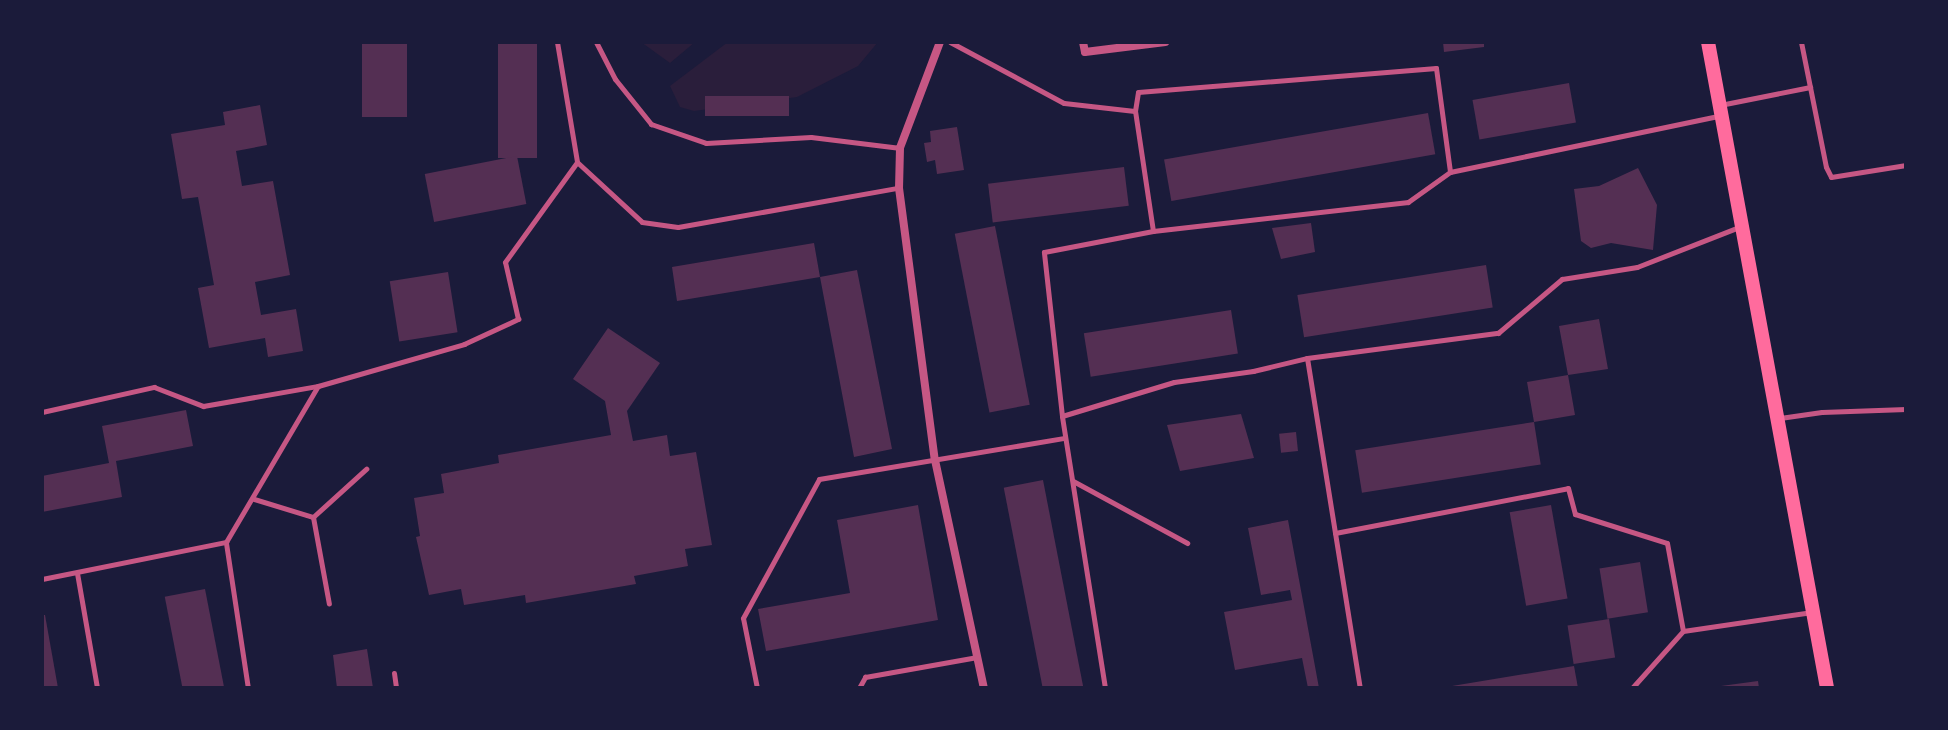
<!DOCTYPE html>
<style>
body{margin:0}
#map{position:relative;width:1948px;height:730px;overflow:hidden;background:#1b1b3a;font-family:"PT Sans Narrow",sans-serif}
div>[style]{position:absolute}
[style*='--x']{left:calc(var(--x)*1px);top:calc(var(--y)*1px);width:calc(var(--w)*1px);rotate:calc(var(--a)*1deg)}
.green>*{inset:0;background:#2a1e3b}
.building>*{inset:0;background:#542f53;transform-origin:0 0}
.service>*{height:5px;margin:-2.5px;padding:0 2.5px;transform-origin:2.5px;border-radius:2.5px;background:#c65784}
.minor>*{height:8px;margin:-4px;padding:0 4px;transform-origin:4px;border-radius:4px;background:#c65784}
.secondary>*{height:14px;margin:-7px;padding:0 7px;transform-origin:7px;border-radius:7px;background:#ff6b9d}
span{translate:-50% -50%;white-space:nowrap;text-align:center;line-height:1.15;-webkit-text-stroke:6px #1b1b3a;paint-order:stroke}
.frame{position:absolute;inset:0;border:44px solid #1b1b3a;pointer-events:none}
</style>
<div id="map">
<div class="green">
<div style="clip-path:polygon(641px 42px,695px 42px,670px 63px)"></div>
<div style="clip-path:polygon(728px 42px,878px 42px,858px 66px,797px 97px,694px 111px,680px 107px,670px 86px)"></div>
</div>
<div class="building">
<div style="left:362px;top:42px;width:45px;height:75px"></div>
<div style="left:498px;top:42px;width:39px;height:116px"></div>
<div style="clip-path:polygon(1443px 42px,1484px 42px,1484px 47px,1444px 52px)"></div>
<div style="left:1569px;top:83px;width:40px;height:98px;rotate:80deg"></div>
<div style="left:705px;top:96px;width:84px;height:20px"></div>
<div style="clip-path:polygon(260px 105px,267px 145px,236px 151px,242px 186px,273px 181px,290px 275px,255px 282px,261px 315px,296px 309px,303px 351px,268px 357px,265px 338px,209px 348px,198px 288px,214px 285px,198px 197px,182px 199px,171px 134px,225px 125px,223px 112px)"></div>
<div style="left:1428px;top:113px;width:42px;height:268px;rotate:80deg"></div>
<div style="clip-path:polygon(957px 127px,964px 170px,937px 174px,935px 160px,927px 162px,924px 143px,931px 142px,930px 131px)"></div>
<div style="left:517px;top:156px;width:49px;height:94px;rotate:79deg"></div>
<div style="left:1124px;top:167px;width:39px;height:137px;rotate:83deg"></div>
<div style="clip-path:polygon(1638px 168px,1657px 205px,1653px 250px,1611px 243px,1591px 248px,1581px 241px,1574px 189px,1599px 186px)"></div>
<div style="clip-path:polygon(1311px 223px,1315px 252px,1281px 259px,1272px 228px)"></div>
<div style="left:995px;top:226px;width:182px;height:41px;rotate:79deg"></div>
<div style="clip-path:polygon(814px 243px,820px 277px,857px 270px,892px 449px,854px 457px,820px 277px,677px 301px,672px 267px)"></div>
<div style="left:1486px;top:265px;width:43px;height:191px;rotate:81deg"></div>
<div style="left:448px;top:272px;width:61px;height:59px;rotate:81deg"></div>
<div style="left:1231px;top:310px;width:44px;height:149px;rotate:81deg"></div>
<div style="clip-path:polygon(1599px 319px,1608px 369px,1568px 375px,1575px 415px,1534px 422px,1527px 382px,1568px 375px,1559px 326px)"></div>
<div style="clip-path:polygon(608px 328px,660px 363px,627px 411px,633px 441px,667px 435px,670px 456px,696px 452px,712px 545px,685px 549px,688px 566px,634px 576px,636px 584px,526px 603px,525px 595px,464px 605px,461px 589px,429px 595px,416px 537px,420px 536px,414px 498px,444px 493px,441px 474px,499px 463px,498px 455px,611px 435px,605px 401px,573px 379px)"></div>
<div style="clip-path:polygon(186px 410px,193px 446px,116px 461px,122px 497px,42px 512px,42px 476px,109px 463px,102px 426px)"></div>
<div style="clip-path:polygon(1241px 414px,1254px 458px,1180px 471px,1167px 425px)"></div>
<div style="left:1534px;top:422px;width:43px;height:181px;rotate:81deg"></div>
<div style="left:1296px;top:432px;width:19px;height:17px;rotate:84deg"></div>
<div style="left:1043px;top:480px;width:212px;height:40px;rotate:79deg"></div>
<div style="clip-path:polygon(918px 505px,938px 620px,766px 651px,758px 609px,850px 593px,837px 520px)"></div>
<div style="left:1551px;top:505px;width:95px;height:42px;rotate:80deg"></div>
<div style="clip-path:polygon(1288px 520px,1319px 688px,1308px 688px,1302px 658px,1235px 670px,1224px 612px,1292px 600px,1290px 590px,1261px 595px,1248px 528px)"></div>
<div style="left:1640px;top:562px;width:51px;height:41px;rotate:81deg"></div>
<div style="left:205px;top:589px;width:101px;height:41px;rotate:79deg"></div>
<div style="clip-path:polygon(42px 615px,45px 615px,58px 688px,42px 688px)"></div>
<div style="left:1609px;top:619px;width:39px;height:42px;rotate:81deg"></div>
<div style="clip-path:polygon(367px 649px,373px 688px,337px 688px,333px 655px)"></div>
<div style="clip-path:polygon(1574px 666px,1578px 688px,1452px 688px,1452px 686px)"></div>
<div style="clip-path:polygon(1758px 681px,1759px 688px,1721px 688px,1721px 686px)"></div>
</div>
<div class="service">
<div style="--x:557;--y:42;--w:122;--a:80.5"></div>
<div style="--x:596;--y:42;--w:42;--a:62.8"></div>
<div style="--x:615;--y:79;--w:58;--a:51.3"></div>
<div style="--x:651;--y:124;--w:58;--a:19.1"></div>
<div style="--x:706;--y:143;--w:105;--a:-3.3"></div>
<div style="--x:811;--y:137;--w:90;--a:7"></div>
<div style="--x:950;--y:42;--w:129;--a:28.2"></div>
<div style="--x:1064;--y:103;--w:71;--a:6.4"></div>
<div style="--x:1801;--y:42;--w:127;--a:78.7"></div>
<div style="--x:1826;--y:167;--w:11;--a:63"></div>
<div style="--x:1831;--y:177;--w:76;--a:-9.1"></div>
<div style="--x:1720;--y:105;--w:92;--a:-11.3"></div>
<div style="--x:1153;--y:231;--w:121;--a:-98.5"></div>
<div style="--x:1135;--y:111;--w:19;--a:-81"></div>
<div style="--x:1138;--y:92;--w:299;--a:-4.6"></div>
<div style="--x:1436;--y:68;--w:105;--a:82.3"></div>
<div style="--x:1450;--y:172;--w:275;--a:-11.8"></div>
<div style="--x:1307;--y:358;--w:334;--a:80.9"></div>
<div style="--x:42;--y:412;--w:115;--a:-12.6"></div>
<div style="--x:154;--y:387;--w:53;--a:21.2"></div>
<div style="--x:203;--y:406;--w:117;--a:-9.9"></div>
<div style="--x:318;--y:386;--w:152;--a:-16"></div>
<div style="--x:464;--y:344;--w:60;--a:-24.8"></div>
<div style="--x:518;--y:319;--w:58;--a:-102.8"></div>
<div style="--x:505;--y:262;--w:123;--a:-54.2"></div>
<div style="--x:577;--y:162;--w:88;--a:42.7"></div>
<div style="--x:642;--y:222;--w:36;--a:8"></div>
<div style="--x:678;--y:227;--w:223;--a:-10.1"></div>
<div style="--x:1062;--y:416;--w:117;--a:-16.9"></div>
<div style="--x:1174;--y:382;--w:80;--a:-7.9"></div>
<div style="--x:1253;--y:371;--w:56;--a:-13.5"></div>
<div style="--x:1307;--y:358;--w:193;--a:-7.5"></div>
<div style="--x:1498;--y:333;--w:84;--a:-40.2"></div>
<div style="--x:1562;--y:279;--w:76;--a:-9.1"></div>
<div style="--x:1637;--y:267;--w:110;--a:-21.4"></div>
<div style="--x:1780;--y:418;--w:42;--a:-8.1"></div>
<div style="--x:1822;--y:412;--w:84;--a:-2"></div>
<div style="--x:1073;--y:481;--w:130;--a:28.5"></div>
<div style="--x:254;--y:499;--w:62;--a:17"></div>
<div style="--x:313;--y:517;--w:88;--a:79.6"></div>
<div style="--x:313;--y:517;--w:72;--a:-42.2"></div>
<div style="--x:1335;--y:533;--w:237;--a:-10.9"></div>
<div style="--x:1568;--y:488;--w:27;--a:75"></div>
<div style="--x:1575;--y:514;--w:96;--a:17.5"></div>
<div style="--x:1667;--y:543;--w:89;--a:79.7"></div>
<div style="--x:1683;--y:631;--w:129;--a:-8.4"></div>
<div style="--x:226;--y:543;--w:147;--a:81.4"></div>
<div style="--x:77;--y:573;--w:117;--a:80.1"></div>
<div style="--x:42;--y:579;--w:188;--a:-11.4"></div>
<div style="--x:226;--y:542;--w:181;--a:-59.5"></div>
<div style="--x:394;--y:673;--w:15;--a:82"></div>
<div style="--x:757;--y:688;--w:71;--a:-101.3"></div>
<div style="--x:743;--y:618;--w:158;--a:-61.3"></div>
<div style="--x:819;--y:479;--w:249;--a:-9.5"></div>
<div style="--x:859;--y:688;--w:13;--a:-61"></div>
<div style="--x:865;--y:677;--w:114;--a:-10.1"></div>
<div style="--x:1105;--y:688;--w:275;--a:-99"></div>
<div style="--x:1062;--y:416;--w:165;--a:-96.3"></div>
<div style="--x:1044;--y:252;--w:111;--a:-10.9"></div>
<div style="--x:1153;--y:231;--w:257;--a:-6.5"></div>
<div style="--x:1408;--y:202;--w:52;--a:-35.5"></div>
<div style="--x:1632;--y:688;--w:76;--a:-48.2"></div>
</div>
<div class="minor">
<div style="--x:940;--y:42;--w:113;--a:110.7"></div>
<div style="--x:900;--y:148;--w:40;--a:91.4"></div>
<div style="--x:899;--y:188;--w:274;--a:82.5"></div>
<div style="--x:935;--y:460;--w:233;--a:77.9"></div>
<div style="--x:1083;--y:42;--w:10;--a:79"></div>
<div style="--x:1085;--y:52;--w:81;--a:-7.1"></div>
</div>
<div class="secondary">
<div style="--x:1708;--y:42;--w:657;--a:79.56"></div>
</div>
<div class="frame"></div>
</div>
